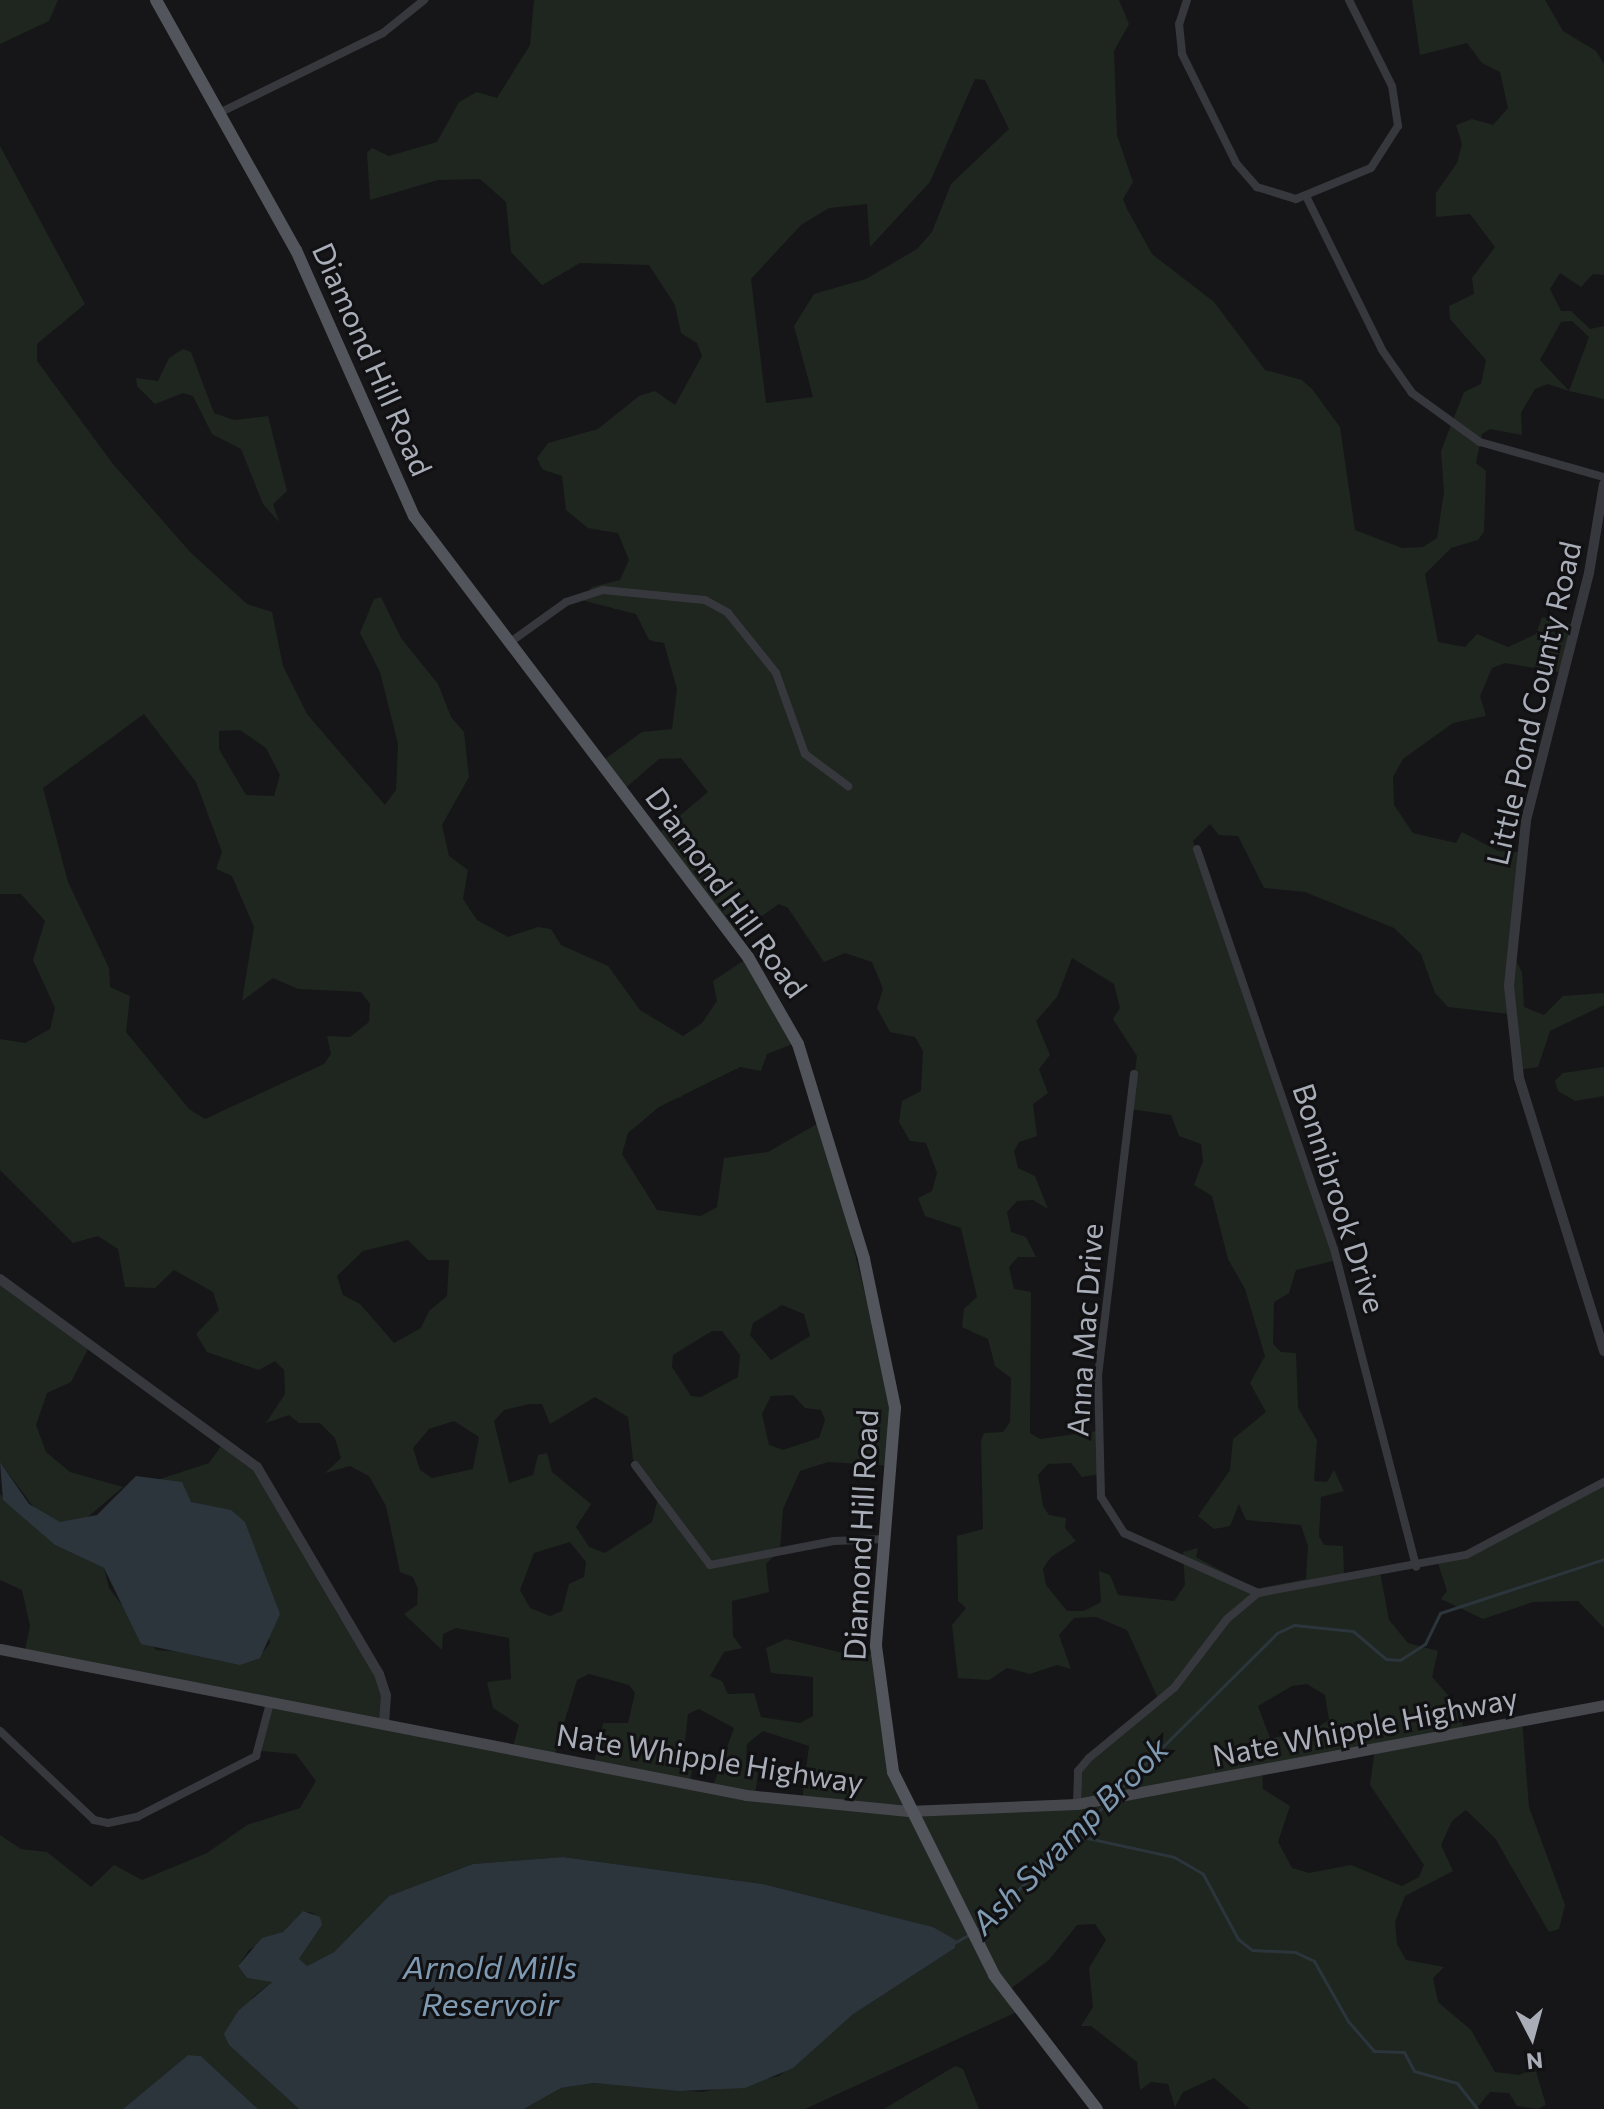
<!DOCTYPE html>
<style>
body{margin:0}
#map{position:relative;width:1604px;height:2109px;overflow:hidden;background:#161618;font-family:Commissioner,sans-serif}
div>[style]{position:absolute}
[style*='--x']{left:calc(var(--x)*1px);top:calc(var(--y)*1px);width:calc(var(--w)*1px);rotate:calc(var(--a)*1deg)}
.green>*{inset:0;background:#1e261f}
.water>*{inset:0;background:#2c353c}
.stream>*{height:3px;margin:-1.5px;padding:0 1.5px;transform-origin:1.5px;border-radius:1.5px;background:#2c353c}
.minor>*{height:8px;margin:-4px;padding:0 4px;transform-origin:4px;border-radius:4px;background:#37383d}
.tertiary>*{height:10px;margin:-5px;padding:0 5px;transform-origin:5px;border-radius:5px;background:#37383d}
.secondary>*{height:11px;margin:-5.5px;padding:0 5.5px;transform-origin:5.5px;border-radius:5.5px;background:#45474d}
.primary>*{height:12px;margin:-6px;padding:0 6px;transform-origin:6px;border-radius:6px;background:#53555c}
span{translate:-50% -50%;white-space:nowrap;text-align:center;line-height:1.15;-webkit-text-stroke:6px #111113;paint-order:stroke}
.street-label{font-size:30px;color:#a8adb8}
.water-label{font-size:32px;color:#7f9bb3;font-style:italic}
.north{position:absolute;left:1492px;top:1997px;width:80px;height:80px;-webkit-text-stroke:6px #111113;paint-order:stroke;rotate:174deg;font-size:22px;font-weight:700;line-height:32px;text-align:center;color:#a8adb8}
.north::after{content:'';display:block;margin:auto;width:28px;height:36px;background:#a8adb8;clip-path:polygon(50% 0,100% 100%,50% 72%,0 100%)}
</style>
<div id="map">
<div class="green">
<div style="clip-path:polygon(0 0,58px 0,49px 21px,0 44px)"></div>
<div style="clip-path:polygon(evenodd,534px 0,1119px 0,1129px 24px,1114px 51px,1117px 135px,1133px 182px,1123px 199px,1127px 209px,1152px 254px,1214px 302px,1265px 370px,1302px 380px,1312px 389px,1340px 427px,1355px 530px,1402px 548px,1423px 547px,1437px 538px,1444px 492px,1441px 451px,1464px 392px,1481px 384px,1486px 360px,1450px 319px,1449px 306px,1474px 294px,1472px 278px,1495px 247px,1470px 214px,1436px 217px,1436px 193px,1457px 163px,1462px 144px,1456px 125px,1472px 119px,1493px 125px,1508px 108px,1500px 72px,1482px 63px,1467px 43px,1420px 55px,1412px 0,1545px 0,1563px 31px,1596px 51px,1604px 64px,1604px 275px,1593px 274px,1581px 287px,1560px 273px,1550px 289px,1561px 311px,1571px 311px,1590px 329px,1604px 326px,1604px 399px,1569px 391px,1589px 337px,1572px 321px,1561px 322px,1540px 360px,1569px 391px,1548px 384px,1535px 389px,1521px 413px,1522px 435px,1490px 429px,1482px 434px,1476px 463px,1486px 471px,1484px 532px,1478px 540px,1451px 548px,1425px 574px,1438px 642px,1465px 647px,1477px 634px,1508px 647px,1536px 634px,1542px 617px,1571px 624px,1559px 672px,1505px 663px,1492px 668px,1480px 696px,1486px 716px,1453px 723px,1403px 759px,1393px 777px,1394px 805px,1413px 833px,1456px 843px,1462px 832px,1498px 851px,1518px 852px,1512px 953px,1522px 972px,1524px 1007px,1544px 1015px,1563px 996px,1604px 993px,1604px 1005px,1550px 1031px,1538px 1067px,1518px 1070px,1509px 1014px,1448px 1007px,1435px 993px,1421px 954px,1394px 928px,1305px 892px,1264px 888px,1238px 836px,1219px 835px,1210px 824px,1193px 841px,1337px 1260px,1296px 1270px,1289px 1293px,1274px 1302px,1273px 1344px,1281px 1352px,1296px 1353px,1298px 1408px,1317px 1440px,1314px 1481px,1327px 1482px,1334px 1470px,1344px 1491px,1321px 1497px,1319px 1536px,1324px 1545px,1343px 1546px,1344px 1575px,1380px 1572px,1389px 1620px,1408px 1643px,1438px 1651px,1432px 1677px,1461px 1710px,1463px 1729px,1522px 1719px,1529px 1807px,1565px 1905px,1559px 1929px,1549px 1932px,1495px 1838px,1466px 1810px,1452px 1821px,1441px 1845px,1453px 1871px,1405px 1896px,1395px 1922px,1397px 1944px,1406px 1960px,1444px 1967px,1433px 1978px,1438px 2002px,1471px 2030px,1495px 2072px,1519px 2075px,1535px 2068px,1546px 2105px,1538px 2109px,1517px 2106px,1509px 2093px,1490px 2092px,1476px 2109px,1250px 2109px,1214px 2078px,1183px 2092px,1175px 2107px,1168px 2084px,1151px 2082px,1140px 2090px,1137px 2062px,1091px 2026px,1081px 2026px,1093px 2007px,1089px 1968px,1106px 1940px,1095px 1924px,1077px 1925px,1049px 1960px,1009px 1990px,1019px 2011px,805px 2109px,524px 2109px,561px 2088px,594px 2083px,702px 2092px,779px 2076px,852px 2015px,955px 1948px,956px 1940px,933px 1927px,763px 1884px,563px 1857px,473px 1864px,389px 1896px,334px 1952px,307px 1966px,299px 1966px,299px 1959px,322px 1925px,313px 1913px,303px 1911px,283px 1932px,249px 1950px,238px 1966px,247px 1978px,273px 1981px,254px 1996px,229px 2045px,299px 2109px,258px 2109px,201px 2056px,188px 2055px,123px 2109px,0 2109px,0 1835px,21px 1849px,47px 1852px,91px 1887px,114px 1865px,142px 1880px,207px 1853px,247px 1825px,300px 1808px,316px 1781px,296px 1754px,262px 1751px,267px 1700px,25px 1651px,30px 1626px,22px 1590px,0 1580px,0 1494px,55px 1545px,104px 1568px,109px 1588px,156px 1650px,259px 1657px,270px 1643px,245px 1522px,191px 1502px,157px 1480px,209px 1463px,224px 1442px,268px 1477px,338px 1615px,382px 1680px,383px 1720px,513px 1747px,519px 1725px,493px 1708px,487px 1682px,511px 1679px,509px 1638px,456px 1628px,443px 1634px,442px 1650px,404px 1614px,417px 1605px,418px 1589px,413px 1577px,400px 1572px,386px 1506px,369px 1476px,350px 1466px,325px 1473px,341px 1458px,335px 1438px,320px 1423px,299px 1423px,289px 1415px,266px 1423px,285px 1394px,284px 1370px,275px 1361px,259px 1370px,207px 1352px,196px 1334px,219px 1310px,213px 1292px,174px 1270px,155px 1288px,125px 1287px,118px 1249px,98px 1236px,73px 1243px,0 1170px,0 1039px,25px 1043px,50px 1029px,55px 1008px,33px 960px,45px 921px,21px 894px,0 894px,0 146px,85px 304px,37px 344px,37px 361px,113px 464px,190px 552px,247px 604px,272px 612px,283px 666px,307px 714px,385px 805px,396px 790px,398px 744px,380px 672px,360px 633px,374px 599px,381px 597px,401px 638px,438px 684px,451px 717px,464px 732px,469px 777px,442px 825px,449px 856px,468px 870px,463px 899px,477px 920px,508px 937px,538px 927px,551px 929px,561px 945px,608px 966px,640px 1010px,683px 1036px,702px 1023px,717px 1001px,713px 981px,749px 957px,795px 1043px,767px 1054px,761px 1071px,740px 1067px,659px 1107px,628px 1133px,622px 1154px,657px 1210px,701px 1216px,717px 1207px,724px 1158px,768px 1152px,822px 1121px,893px 1407px,892px 1466px,828px 1462px,800px 1471px,783px 1509px,780px 1550px,766px 1564px,769px 1592px,732px 1601px,733px 1636px,742px 1648px,724px 1652px,710px 1676px,722px 1681px,728px 1694px,754px 1693px,761px 1717px,800px 1723px,813px 1716px,813px 1677px,771px 1673px,766px 1648px,786px 1639px,851px 1655px,873px 1654px,907px 1810px,1075px 1802px,1078px 1776px,1089px 1759px,1160px 1703px,1127px 1630px,1096px 1617px,1074px 1618px,1059px 1635px,1071px 1669px,1057px 1665px,1030px 1674px,1007px 1668px,989px 1680px,958px 1678px,952px 1625px,966px 1608px,958px 1601px,957px 1536px,983px 1529px,981px 1441px,984px 1433px,1003px 1432px,1010px 1422px,1011px 1378px,995px 1366px,988px 1339px,962px 1327px,964px 1309px,977px 1297px,961px 1228px,925px 1216px,918px 1198px,932px 1191px,937px 1173px,926px 1143px,910px 1141px,899px 1122px,902px 1101px,921px 1091px,923px 1051px,915px 1037px,890px 1032px,877px 1008px,883px 989px,872px 962px,845px 953px,824px 962px,788px 908px,779px 904px,735px 935px,658px 834px,708px 792px,681px 758px,659px 759px,623px 790px,605px 759px,642px 732px,672px 729px,677px 689px,664px 643px,649px 640px,636px 614px,581px 600px,592px 587px,620px 580px,629px 560px,618px 533px,588px 528px,566px 510px,562px 476px,542px 469px,537px 458px,548px 443px,598px 429px,639px 396px,655px 391px,675px 405px,702px 356px,697px 343px,681px 333px,675px 305px,649px 265px,580px 263px,542px 285px,511px 252px,506px 202px,480px 179px,438px 180px,370px 200px,367px 153px,372px 148px,389px 156px,437px 142px,459px 102px,477px 92px,497px 98px,530px 45px,534px 0,975px 79px,985px 80px,1009px 129px,951px 184px,932px 232px,917px 249px,866px 279px,814px 294px,794px 326px,813px 397px,766px 403px,751px 279px,801px 225px,829px 208px,867px 204px,870px 247px,930px 182px,975px 79px,534px 0,144px 714px,196px 782px,222px 852px,216px 869px,232px 876px,254px 927px,242px 1001px,273px 978px,298px 989px,361px 992px,370px 1004px,369px 1022px,350px 1037px,327px 1036px,331px 1054px,324px 1064px,205px 1119px,189px 1109px,126px 1032px,130px 996px,110px 987px,109px 968px,68px 882px,43px 788px,144px 714px,534px 0,240px 730px,266px 748px,280px 775px,274px 796px,246px 795px,219px 749px,219px 731px,240px 730px,534px 0,1072px 958px,1114px 984px,1120px 1008px,1113px 1019px,1137px 1056px,1130px 1109px,1171px 1115px,1179px 1136px,1201px 1144px,1203px 1161px,1194px 1185px,1212px 1196px,1228px 1259px,1245px 1289px,1265px 1356px,1250px 1383px,1266px 1412px,1233px 1439px,1230px 1470px,1198px 1516px,1214px 1529px,1230px 1526px,1239px 1504px,1246px 1520px,1301px 1525px,1308px 1546px,1306px 1579px,1255px 1589px,1196px 1557px,1198px 1548px,1183px 1552px,1185px 1585px,1174px 1601px,1118px 1595px,1110px 1575px,1099px 1571px,1101px 1602px,1084px 1611px,1067px 1611px,1046px 1585px,1043px 1569px,1051px 1557px,1076px 1541px,1065px 1528px,1066px 1518px,1049px 1515px,1043px 1506px,1038px 1475px,1048px 1464px,1071px 1463px,1082px 1477px,1100px 1474px,1097px 1431px,1040px 1439px,1030px 1433px,1031px 1292px,1014px 1289px,1009px 1267px,1018px 1257px,1036px 1257px,1026px 1237px,1011px 1232px,1007px 1212px,1017px 1201px,1033px 1200px,1048px 1209px,1035px 1176px,1018px 1168px,1014px 1151px,1019px 1142px,1037px 1136px,1033px 1104px,1048px 1093px,1039px 1069px,1050px 1055px,1036px 1021px,1057px 997px,1072px 958px,534px 0,408px 1240px,428px 1260px,449px 1260px,447px 1296px,429px 1311px,421px 1328px,394px 1343px,360px 1304px,343px 1295px,337px 1276px,363px 1251px,408px 1240px,534px 0,782px 1305px,804px 1314px,810px 1336px,771px 1360px,750px 1335px,753px 1323px,782px 1305px,534px 0,712px 1331px,722px 1331px,740px 1355px,738px 1377px,701px 1397px,691px 1396px,672px 1367px,673px 1355px,712px 1331px,534px 0,793px 1395px,805px 1408px,821px 1410px,825px 1420px,819px 1438px,783px 1450px,769px 1445px,762px 1414px,771px 1396px,793px 1395px,534px 0,595px 1397px,628px 1417px,633px 1459px,660px 1490px,652px 1522px,605px 1553px,589px 1547px,576px 1527px,591px 1504px,552px 1472px,547px 1453px,538px 1455px,533px 1475px,509px 1483px,494px 1421px,504px 1410px,530px 1404px,542px 1404px,550px 1424px,595px 1397px,534px 0,454px 1421px,479px 1437px,473px 1469px,432px 1478px,420px 1470px,413px 1448px,429px 1429px,454px 1421px,534px 0,570px 1542px,586px 1562px,584px 1577px,569px 1584px,562px 1611px,550px 1616px,530px 1608px,520px 1590px,534px 1553px,570px 1542px,534px 0,589px 1674px,629px 1685px,635px 1693px,628px 1723px,603px 1723px,594px 1763px,555px 1753px,577px 1680px,589px 1674px,534px 0,1292px 1686px,1307px 1684px,1325px 1695px,1329px 1720px,1309px 1733px,1270px 1738px,1258px 1706px,1292px 1686px,534px 0,699px 1709px,734px 1728px,713px 1786px,690px 1781px,694px 1762px,684px 1750px,688px 1714px,699px 1709px,534px 0,763px 1731px,809px 1746px,802px 1802px,755px 1795px,758px 1773px,746px 1764px,747px 1744px,763px 1731px,534px 0,1375px 1748px,1370px 1785px,1424px 1865px,1419px 1877px,1402px 1886px,1351px 1865px,1309px 1873px,1292px 1868px,1278px 1842px,1290px 1806px,1263px 1789px,1262px 1769px,1375px 1748px)"></div>
<div style="clip-path:polygon(183px 349px,191px 352px,214px 413px,234px 420px,268px 416px,287px 491px,273px 504px,279px 522px,263px 504px,241px 449px,212px 434px,193px 396px,183px 393px,155px 404px,137px 386px,136px 378px,158px 381px,169px 358px)"></div>
<div style="clip-path:polygon(1604px 1067px,1604px 1096px,1575px 1101px,1558px 1091px,1555px 1081px,1563px 1073px)"></div>
<div style="clip-path:polygon(0 1278px,90px 1345px,71px 1382px,47px 1393px,36px 1425px,46px 1452px,70px 1472px,123px 1487px,83px 1521px,60px 1522px,35px 1509px,0 1462px)"></div>
<div style="clip-path:polygon(1604px 1480px,1604px 1628px,1578px 1601px,1533px 1602px,1483px 1619px,1441px 1599px,1447px 1591px,1437px 1560px,1463px 1554px)"></div>
<div style="clip-path:polygon(955px 2066px,963px 2069px,979px 2109px,884px 2109px)"></div>
</div>
<div class="water">
<div style="clip-path:polygon(0 1462px,29px 1504px,60px 1522px,97px 1515px,136px 1476px,182px 1482px,191px 1502px,231px 1510px,245px 1522px,280px 1614px,260px 1658px,240px 1665px,141px 1644px,104px 1568px,55px 1545px,3px 1500px)"></div>
<div style="clip-path:polygon(563px 1857px,763px 1884px,933px 1927px,956px 1940px,955px 1948px,852px 2015px,793px 2068px,745px 2088px,680px 2091px,594px 2083px,561px 2088px,524px 2109px,299px 2109px,229px 2045px,224px 2034px,238px 2011px,272px 1982px,247px 1978px,238px 1966px,262px 1938px,283px 1932px,303px 1911px,320px 1917px,322px 1925px,299px 1959px,307px 1966px,334px 1952px,389px 1896px,473px 1864px)"></div>
<div style="clip-path:polygon(188px 2055px,201px 2056px,258px 2109px,123px 2109px)"></div>
</div>
<div class="stream">
<div style="--x:1116;--y:1793;--w:227;--a:-44.8"></div>
<div style="--x:1277;--y:1633;--w:19;--a:-25"></div>
<div style="--x:1294;--y:1625;--w:59;--a:5.8"></div>
<div style="--x:1353;--y:1631;--w:43;--a:40.3"></div>
<div style="--x:1386;--y:1659;--w:14;--a:4"></div>
<div style="--x:1400;--y:1660;--w:30;--a:-33"></div>
<div style="--x:1425;--y:1644;--w:34;--a:-64"></div>
<div style="--x:1440;--y:1613;--w:173;--a:-18.2"></div>
<div style="--x:1078;--y:1836;--w:98;--a:12.3"></div>
<div style="--x:1174;--y:1857;--w:34;--a:30"></div>
<div style="--x:1203;--y:1874;--w:74;--a:61.7"></div>
<div style="--x:1238;--y:1939;--w:18;--a:38"></div>
<div style="--x:1252;--y:1950;--w:43;--a:2.7"></div>
<div style="--x:1295;--y:1952;--w:21;--a:25"></div>
<div style="--x:1314;--y:1961;--w:69;--a:60.5"></div>
<div style="--x:1348;--y:2021;--w:40;--a:49"></div>
<div style="--x:1374;--y:2051;--w:30;--a:2"></div>
<div style="--x:1404;--y:2052;--w:21;--a:62"></div>
<div style="--x:1414;--y:2071;--w:45;--a:15.6"></div>
<div style="--x:1457;--y:2083;--w:33;--a:52"></div>
<div style="--x:977;--y:1930;--w:183;--a:-44.3"></div>
<div style="--x:952;--y:1944;--w:21;--a:-29"></div>
</div>
<div class="minor">
<div style="--x:1187;--y:0;--w:25;--a:108"></div>
<div style="--x:1179;--y:24;--w:30;--a:84"></div>
<div style="--x:1182;--y:54;--w:122;--a:63.6"></div>
<div style="--x:1236;--y:163;--w:32;--a:49"></div>
<div style="--x:1257;--y:187;--w:41;--a:17.1"></div>
<div style="--x:1296;--y:199;--w:81;--a:-22.5"></div>
<div style="--x:1371;--y:168;--w:50;--a:-57.3"></div>
<div style="--x:1398;--y:126;--w:40;--a:-98.5"></div>
<div style="--x:1392;--y:86;--w:96;--a:-116.6"></div>
<div style="--x:217;--y:114;--w:185;--a:-26"></div>
<div style="--x:383;--y:33;--w:53;--a:-38.8"></div>
<div style="--x:1307;--y:198;--w:169;--a:63.7"></div>
<div style="--x:1382;--y:350;--w:52;--a:55.1"></div>
<div style="--x:1412;--y:393;--w:84;--a:35.8"></div>
<div style="--x:1480;--y:442;--w:129;--a:15.8"></div>
<div style="--x:509;--y:643;--w:70;--a:-35.7"></div>
<div style="--x:566;--y:602;--w:39;--a:-18"></div>
<div style="--x:603;--y:590;--w:102;--a:5.6"></div>
<div style="--x:705;--y:600;--w:26;--a:29"></div>
<div style="--x:728;--y:613;--w:77;--a:51.3"></div>
<div style="--x:776;--y:673;--w:86;--a:70.3"></div>
<div style="--x:805;--y:754;--w:54;--a:36.7"></div>
<div style="--x:1197;--y:849;--w:423;--a:71.1"></div>
<div style="--x:1334;--y:1249;--w:328;--a:75.5"></div>
<div style="--x:1134;--y:1074;--w:302;--a:96.8"></div>
<div style="--x:1098;--y:1374;--w:123;--a:88.6"></div>
<div style="--x:1101;--y:1497;--w:43;--a:57.4"></div>
<div style="--x:1124;--y:1533;--w:147;--a:24.1"></div>
<div style="--x:635;--y:1465;--w:125;--a:53.1"></div>
<div style="--x:710;--y:1565;--w:126;--a:-11"></div>
<div style="--x:834;--y:1541;--w:52;--a:-2.2"></div>
<div style="--x:0;--y:1731;--w:129;--a:43.4"></div>
<div style="--x:94;--y:1820;--w:14;--a:12"></div>
<div style="--x:108;--y:1823;--w:30;--a:-12"></div>
<div style="--x:137;--y:1817;--w:134;--a:-27.1"></div>
<div style="--x:256;--y:1756;--w:55;--a:-75.2"></div>
<div style="--x:1077;--y:1804;--w:33;--a:-88"></div>
<div style="--x:1078;--y:1771;--w:17;--a:-50"></div>
<div style="--x:1089;--y:1758;--w:110;--a:-39.5"></div>
<div style="--x:1174;--y:1688;--w:87;--a:-52.5"></div>
<div style="--x:1227;--y:1619;--w:40;--a:-40"></div>
<div style="--x:1258;--y:1593;--w:211;--a:-10.4"></div>
<div style="--x:1466;--y:1555;--w:156;--a:-27.9"></div>
</div>
<div class="tertiary">
<div style="--x:1604;--y:484;--w:90;--a:99.6"></div>
<div style="--x:1589;--y:573;--w:256;--a:104.3"></div>
<div style="--x:1526;--y:821;--w:166;--a:95.9"></div>
<div style="--x:1509;--y:986;--w:93;--a:83.8"></div>
<div style="--x:1519;--y:1078;--w:286;--a:72.7"></div>
<div style="--x:0;--y:1279;--w:318;--a:36.2"></div>
<div style="--x:257;--y:1467;--w:240;--a:59.5"></div>
<div style="--x:379;--y:1674;--w:22;--a:72"></div>
<div style="--x:386;--y:1695;--w:30;--a:94"></div>
</div>
<div class="secondary">
<div style="--x:0;--y:1649;--w:760;--a:11.07"></div>
<div style="--x:746;--y:1795;--w:163;--a:5.6"></div>
<div style="--x:908;--y:1811;--w:169;--a:-2.4"></div>
<div style="--x:1077;--y:1804;--w:536;--a:-10.64"></div>
</div>
<div class="primary">
<div style="--x:156;--y:0;--w:287;--a:60.8"></div>
<div style="--x:296;--y:250;--w:291;--a:66.1"></div>
<div style="--x:414;--y:516;--w:553;--a:52.86"></div>
<div style="--x:748;--y:957;--w:100;--a:60.1"></div>
<div style="--x:798;--y:1044;--w:225;--a:72.9"></div>
<div style="--x:864;--y:1259;--w:152;--a:78.2"></div>
<div style="--x:895;--y:1408;--w:239;--a:94.6"></div>
<div style="--x:876;--y:1646;--w:127;--a:82.3"></div>
<div style="--x:893;--y:1772;--w:227;--a:63.5"></div>
<div style="--x:994;--y:1975;--w:169;--a:52.5"></div>
</div>
<div class="street-label">
<span style="left:373px;top:359px;rotate:66deg">Diamond Hill Road</span>
<span style="left:1533px;top:703px;rotate:-77deg">Little Pond County Road</span>
<span style="left:727px;top:892px;rotate:54deg">Diamond Hill Road</span>
<span style="left:1340px;top:1198px;rotate:72deg">Bonnibrook Drive</span>
<span style="left:1084px;top:1330px;rotate:-86deg">Anna Mac Drive</span>
<span style="left:860px;top:1535px;rotate:-87deg">Diamond Hill Road</span>
<span style="left:1365px;top:1726px;rotate:-11deg">Nate Whipple Highway</span>
<span style="left:710px;top:1758px;rotate:9deg">Nate Whipple Highway</span>
</div>
<div class="water-label">
<span style="left:1069px;top:1835px;rotate:-45deg">Ash Swamp Brook</span>
<span style="left:490px;top:1985px">Arnold Mills<br>Reservoir</span>
</div>
<div class="north">N</div>
</div>
